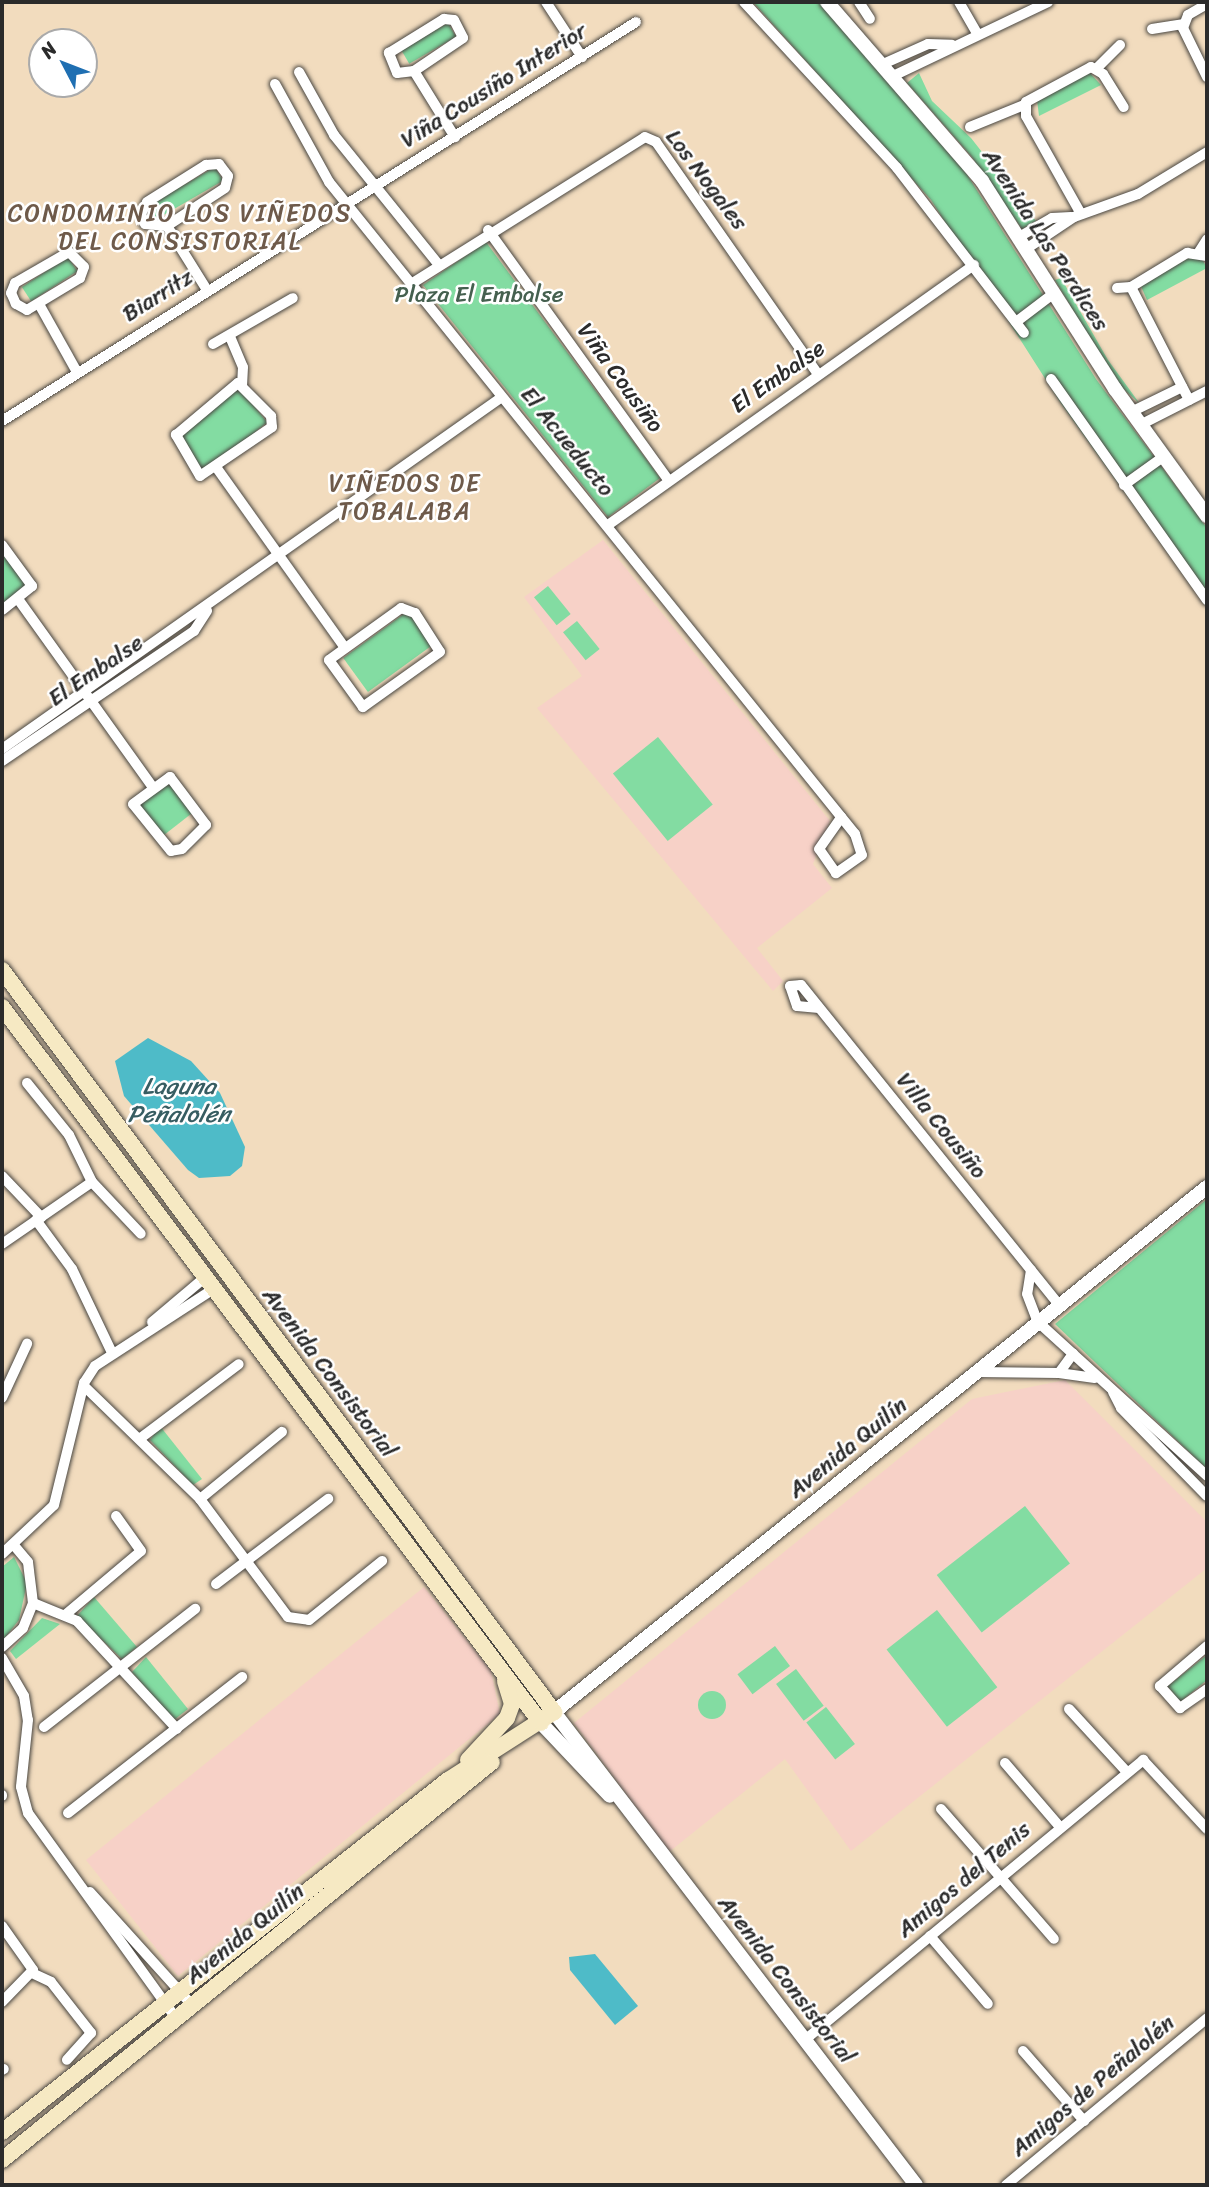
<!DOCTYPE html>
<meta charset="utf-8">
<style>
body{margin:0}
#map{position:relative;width:1209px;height:2187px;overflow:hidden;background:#f2dcbe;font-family:Sriracha,sans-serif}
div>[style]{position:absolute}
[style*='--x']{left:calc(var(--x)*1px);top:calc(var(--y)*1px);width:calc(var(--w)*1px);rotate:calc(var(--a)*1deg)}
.built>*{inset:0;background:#f7d1c7}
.green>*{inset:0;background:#83dca2;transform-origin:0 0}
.round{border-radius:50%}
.water>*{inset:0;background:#4ebbc8}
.roads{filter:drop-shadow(0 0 2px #494641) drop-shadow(0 0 2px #494641)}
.minor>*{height:10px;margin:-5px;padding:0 5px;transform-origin:5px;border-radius:5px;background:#fff}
.tertiary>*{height:14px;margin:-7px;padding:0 7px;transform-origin:7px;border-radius:7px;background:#fff}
.secondary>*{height:16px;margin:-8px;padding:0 8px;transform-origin:8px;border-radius:8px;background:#f6e9c3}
span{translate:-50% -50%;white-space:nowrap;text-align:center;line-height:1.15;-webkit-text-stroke:5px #fff;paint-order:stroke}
.street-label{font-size:23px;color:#2b2b2b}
.park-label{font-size:23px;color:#45604f}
.neighbourhood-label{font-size:24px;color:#6e5a4a;letter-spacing:2px}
.water-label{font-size:24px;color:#375d62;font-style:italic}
.frame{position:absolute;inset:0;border:4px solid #2b2b2b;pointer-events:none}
.north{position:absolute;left:28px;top:28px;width:70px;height:70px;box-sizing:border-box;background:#fff;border:2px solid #aaa;border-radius:50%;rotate:312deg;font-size:19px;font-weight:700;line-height:28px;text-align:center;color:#2b2b2b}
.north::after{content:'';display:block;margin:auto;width:24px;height:32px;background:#1f6fb2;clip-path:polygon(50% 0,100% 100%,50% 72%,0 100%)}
</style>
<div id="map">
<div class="built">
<div style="clip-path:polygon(603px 540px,830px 821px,813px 864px,832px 888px,757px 948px,783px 981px,773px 991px,537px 708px,582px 676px,524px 597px)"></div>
<div style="clip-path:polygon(1065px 1380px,1207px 1522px,1207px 1568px,851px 1851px,785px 1759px,669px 1852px,574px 1723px,972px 1399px)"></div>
<div style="clip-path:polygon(424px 1587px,491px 1671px,500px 1714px,178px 1976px,86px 1860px)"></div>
</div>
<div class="green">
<div style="clip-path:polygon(753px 2px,819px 2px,966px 173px,1096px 379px,1207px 528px,1207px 608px,1060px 402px,931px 200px)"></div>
<div style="left:448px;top:23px;width:16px;height:54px;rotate:60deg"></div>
<div style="clip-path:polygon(1089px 72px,1101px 85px,1039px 116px,1037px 100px)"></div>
<div style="clip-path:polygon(919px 73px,932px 101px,971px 138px,1036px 221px,1022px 229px,972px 157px,907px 83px)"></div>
<div style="left:215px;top:167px;width:16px;height:78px;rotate:60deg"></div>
<div style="clip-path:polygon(486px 242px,660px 478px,608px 517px,423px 285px)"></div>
<div style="left:68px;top:257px;width:17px;height:55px;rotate:57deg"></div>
<div style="clip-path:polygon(1191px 257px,1201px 257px,1207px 268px,1147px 300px,1140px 284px)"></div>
<div style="clip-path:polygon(1061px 278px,1108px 360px,1140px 404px,1116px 382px,1055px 280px)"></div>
<div style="left:237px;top:385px;width:48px;height:81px;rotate:51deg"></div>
<div style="clip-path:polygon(2px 550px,28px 584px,2px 605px)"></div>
<div style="left:548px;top:586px;width:36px;height:18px;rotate:51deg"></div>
<div style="left:412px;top:608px;width:42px;height:85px;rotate:54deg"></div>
<div style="left:577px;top:621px;width:36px;height:18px;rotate:51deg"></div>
<div style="left:658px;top:737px;width:87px;height:58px;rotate:51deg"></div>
<div style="left:168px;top:776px;width:44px;height:41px;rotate:52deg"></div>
<div style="clip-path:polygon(1207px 1199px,1207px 1469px,1055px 1324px)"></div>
<div style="clip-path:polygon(160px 1426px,202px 1479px,193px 1485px,150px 1440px)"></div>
<div style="left:1025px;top:1506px;width:73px;height:112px;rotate:52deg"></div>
<div style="clip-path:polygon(14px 1557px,27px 1583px,19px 1620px,3px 1640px,2px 1567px)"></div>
<div style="clip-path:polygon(94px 1597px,137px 1647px,122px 1659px,77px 1616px)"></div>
<div style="left:937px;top:1610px;width:98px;height:64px;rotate:52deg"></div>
<div style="clip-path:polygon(42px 1618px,60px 1624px,16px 1659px,10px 1651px)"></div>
<div style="left:775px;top:1646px;width:25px;height:47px;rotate:53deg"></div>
<div style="clip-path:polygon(1207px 1655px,1207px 1680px,1180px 1702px,1168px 1686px)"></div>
<div style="clip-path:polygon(146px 1657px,188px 1709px,174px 1720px,132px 1672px)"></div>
<div style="left:796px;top:1669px;width:46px;height:25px;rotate:53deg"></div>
<div class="round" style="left:698px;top:1691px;width:28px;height:28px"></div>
<div style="left:826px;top:1707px;width:47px;height:25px;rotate:52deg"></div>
</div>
<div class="water">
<div style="clip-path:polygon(148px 1038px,191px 1061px,220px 1093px,245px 1147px,242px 1166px,230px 1176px,199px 1178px,188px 1170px,124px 1096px,115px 1061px)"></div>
<div style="clip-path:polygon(595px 1954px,638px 2006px,615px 2025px,570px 1970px,569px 1957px)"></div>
</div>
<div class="roads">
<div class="minor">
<div style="--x:546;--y:2;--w:66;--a:56.8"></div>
<div style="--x:744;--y:2;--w:226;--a:47.3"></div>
<div style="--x:897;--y:168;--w:208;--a:52.4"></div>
<div style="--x:859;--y:2;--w:20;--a:57"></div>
<div style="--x:959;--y:2;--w:36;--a:60"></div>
<div style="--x:1207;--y:4;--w:22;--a:150"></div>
<div style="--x:1188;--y:15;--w:14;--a:111"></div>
<div style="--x:1183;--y:28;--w:55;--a:63.9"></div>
<div style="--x:444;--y:19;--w:10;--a:6"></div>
<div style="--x:454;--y:20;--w:20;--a:63"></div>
<div style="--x:463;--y:38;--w:59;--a:146"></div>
<div style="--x:414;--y:71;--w:17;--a:173"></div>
<div style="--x:397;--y:73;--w:22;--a:-112"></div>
<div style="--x:389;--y:53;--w:65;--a:-31.7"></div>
<div style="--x:1152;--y:29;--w:31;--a:-9"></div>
<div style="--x:883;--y:64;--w:49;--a:-24"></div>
<div style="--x:928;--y:44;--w:24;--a:2"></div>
<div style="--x:1096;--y:69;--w:34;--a:-45"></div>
<div style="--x:414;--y:71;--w:78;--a:58.2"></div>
<div style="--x:299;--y:72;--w:72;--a:60.9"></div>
<div style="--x:334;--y:135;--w:166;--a:51.1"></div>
<div style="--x:893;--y:76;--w:172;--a:-25.5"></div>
<div style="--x:275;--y:84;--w:112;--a:61.1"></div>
<div style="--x:329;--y:182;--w:838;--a:51.11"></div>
<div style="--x:855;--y:834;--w:22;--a:72"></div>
<div style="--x:862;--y:855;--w:32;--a:145"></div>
<div style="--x:836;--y:873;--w:29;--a:-125"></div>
<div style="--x:819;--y:849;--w:39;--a:-55"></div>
<div style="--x:970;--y:127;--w:58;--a:-22.2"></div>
<div style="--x:219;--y:164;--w:15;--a:53"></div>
<div style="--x:228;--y:176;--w:12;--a:104"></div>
<div style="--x:225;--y:188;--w:69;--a:146.8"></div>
<div style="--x:167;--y:226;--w:22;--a:-175"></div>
<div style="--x:145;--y:224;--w:11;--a:-112"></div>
<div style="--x:141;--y:214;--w:13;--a:-63"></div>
<div style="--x:147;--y:202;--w:70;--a:-32.1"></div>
<div style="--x:206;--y:165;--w:13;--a:-4"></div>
<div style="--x:1081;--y:214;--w:112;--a:-119.3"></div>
<div style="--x:1026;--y:116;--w:14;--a:-90"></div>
<div style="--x:1026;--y:102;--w:74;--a:-28.3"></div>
<div style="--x:1091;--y:67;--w:14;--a:30"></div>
<div style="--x:1103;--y:74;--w:39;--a:58"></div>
<div style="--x:167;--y:226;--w:75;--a:58"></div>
<div style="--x:488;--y:230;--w:309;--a:54.2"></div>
<div style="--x:1019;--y:237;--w:38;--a:-30"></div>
<div style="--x:1052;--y:218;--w:19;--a:-3"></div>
<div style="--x:1026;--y:249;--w:58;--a:-33.7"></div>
<div style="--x:1074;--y:217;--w:68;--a:-19.8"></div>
<div style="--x:1138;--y:194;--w:81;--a:-31.3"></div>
<div style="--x:69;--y:252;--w:21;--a:45"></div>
<div style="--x:84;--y:267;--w:12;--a:110"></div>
<div style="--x:80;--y:278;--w:62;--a:148.9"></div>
<div style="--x:27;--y:310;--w:13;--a:-151"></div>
<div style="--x:16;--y:304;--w:12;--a:-114"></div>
<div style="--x:11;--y:293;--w:11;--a:-68"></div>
<div style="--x:15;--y:283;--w:62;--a:-29.9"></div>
<div style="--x:1199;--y:252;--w:15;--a:-58"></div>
<div style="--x:411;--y:284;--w:276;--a:-32.1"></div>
<div style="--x:645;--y:137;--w:12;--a:24"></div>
<div style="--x:656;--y:142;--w:283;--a:55.1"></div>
<div style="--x:1131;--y:287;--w:127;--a:62.8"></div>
<div style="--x:1117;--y:288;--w:14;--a:-4"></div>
<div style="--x:1131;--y:287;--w:66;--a:-31.3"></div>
<div style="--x:1187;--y:253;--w:20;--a:9"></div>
<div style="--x:39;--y:304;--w:78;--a:60.8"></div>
<div style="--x:1016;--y:322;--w:48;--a:-37.3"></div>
<div style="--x:231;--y:339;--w:30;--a:67"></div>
<div style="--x:243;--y:367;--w:19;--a:93"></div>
<div style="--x:213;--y:344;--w:92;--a:-29.9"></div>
<div style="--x:1051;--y:379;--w:271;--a:54.8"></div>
<div style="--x:238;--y:383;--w:47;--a:45"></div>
<div style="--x:271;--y:416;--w:11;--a:85"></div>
<div style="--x:272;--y:427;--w:87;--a:145.8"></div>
<div style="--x:200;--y:476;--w:48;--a:-120.3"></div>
<div style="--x:176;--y:435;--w:81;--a:-40"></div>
<div style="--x:1131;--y:412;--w:57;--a:-26.1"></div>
<div style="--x:2;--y:421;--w:749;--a:-32.18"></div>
<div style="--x:1140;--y:425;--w:75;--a:-26.9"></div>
<div style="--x:216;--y:467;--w:222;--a:54.5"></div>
<div style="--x:1124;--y:485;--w:48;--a:-35.7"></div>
<div style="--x:608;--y:525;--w:449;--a:-35.4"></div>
<div style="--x:2;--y:545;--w:51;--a:53.8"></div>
<div style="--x:32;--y:586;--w:38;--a:141"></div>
<div style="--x:18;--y:599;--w:229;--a:54.4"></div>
<div style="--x:401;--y:608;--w:15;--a:20"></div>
<div style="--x:415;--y:613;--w:46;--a:57.3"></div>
<div style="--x:440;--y:652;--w:95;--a:144.5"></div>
<div style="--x:363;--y:707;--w:58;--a:-125.9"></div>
<div style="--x:329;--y:660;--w:89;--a:-35.8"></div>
<div style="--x:2;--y:749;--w:611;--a:-35.15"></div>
<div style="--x:2;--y:761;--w:232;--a:-34.1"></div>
<div style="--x:194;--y:631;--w:24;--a:-57"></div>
<div style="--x:170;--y:777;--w:60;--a:53.1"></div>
<div style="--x:206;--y:825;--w:34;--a:135"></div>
<div style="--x:182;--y:849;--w:11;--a:170"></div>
<div style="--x:171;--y:851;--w:60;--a:-129"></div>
<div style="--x:133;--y:804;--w:46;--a:-36.1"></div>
<div style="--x:819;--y:1008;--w:22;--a:-175"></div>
<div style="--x:797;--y:1006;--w:21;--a:-109"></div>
<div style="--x:790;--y:986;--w:11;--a:-5"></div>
<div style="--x:801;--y:985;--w:411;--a:51.1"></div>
<div style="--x:27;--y:1083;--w:67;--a:51.1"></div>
<div style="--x:69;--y:1135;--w:52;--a:63.9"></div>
<div style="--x:92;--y:1182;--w:71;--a:46.7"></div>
<div style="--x:2;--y:1176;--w:57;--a:46.4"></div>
<div style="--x:36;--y:1220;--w:61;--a:53.7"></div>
<div style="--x:72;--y:1269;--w:93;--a:64.5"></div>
<div style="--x:2;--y:1244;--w:109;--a:-34.6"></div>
<div style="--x:1031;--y:1270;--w:24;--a:99"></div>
<div style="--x:1027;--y:1294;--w:30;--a:69"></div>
<div style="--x:1038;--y:1322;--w:229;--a:42.3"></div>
<div style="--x:152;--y:1322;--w:67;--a:-40.1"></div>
<div style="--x:977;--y:1372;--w:82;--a:0.7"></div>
<div style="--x:1059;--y:1373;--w:24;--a:-54"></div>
<div style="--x:1059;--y:1373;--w:36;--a:8"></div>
<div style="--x:84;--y:1386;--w:162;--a:44.2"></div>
<div style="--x:200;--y:1499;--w:147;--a:53.3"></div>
<div style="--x:288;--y:1617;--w:21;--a:8"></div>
<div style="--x:309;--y:1620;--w:94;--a:-38.9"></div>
<div style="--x:1113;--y:1392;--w:18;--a:63"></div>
<div style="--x:1121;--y:1408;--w:123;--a:45.7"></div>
<div style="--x:2;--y:1398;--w:60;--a:-65.2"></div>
<div style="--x:142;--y:1437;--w:121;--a:-37"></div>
<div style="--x:200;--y:1499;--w:106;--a:-39.3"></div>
<div style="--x:2;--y:1554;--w:71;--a:-43.3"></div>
<div style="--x:54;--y:1505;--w:126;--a:-76.2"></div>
<div style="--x:84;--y:1383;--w:20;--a:-57"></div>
<div style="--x:95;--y:1366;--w:140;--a:-33"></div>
<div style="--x:216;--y:1584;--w:141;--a:-37.2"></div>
<div style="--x:33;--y:1603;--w:48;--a:22.2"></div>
<div style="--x:77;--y:1621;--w:147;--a:47.2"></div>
<div style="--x:65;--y:1615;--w:99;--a:-40.1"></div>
<div style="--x:141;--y:1551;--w:43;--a:-125.5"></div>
<div style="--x:1207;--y:1646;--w:62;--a:139.6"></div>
<div style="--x:1160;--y:1686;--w:30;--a:48"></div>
<div style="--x:1180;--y:1708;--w:33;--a:-35"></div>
<div style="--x:2;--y:1647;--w:28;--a:-42"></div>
<div style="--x:23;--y:1628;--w:27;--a:-68"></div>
<div style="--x:33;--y:1603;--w:41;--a:-97"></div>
<div style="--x:28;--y:1562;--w:23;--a:-130"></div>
<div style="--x:2;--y:1658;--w:44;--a:59.9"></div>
<div style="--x:24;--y:1696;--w:24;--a:81"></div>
<div style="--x:28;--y:1720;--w:67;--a:96"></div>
<div style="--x:21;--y:1787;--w:27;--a:75"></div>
<div style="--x:28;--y:1813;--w:253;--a:54.2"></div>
<div style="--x:1069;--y:1709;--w:86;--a:47.4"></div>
<div style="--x:44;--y:1727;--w:192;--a:-38"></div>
<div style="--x:1005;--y:1763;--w:84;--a:49.3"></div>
<div style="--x:2;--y:1796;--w:1;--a:-90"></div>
<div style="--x:941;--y:1809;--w:172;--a:49"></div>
<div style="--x:68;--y:1813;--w:221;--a:-38"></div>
<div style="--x:90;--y:1892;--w:152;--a:47.9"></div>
<div style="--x:2;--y:1926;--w:54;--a:54.8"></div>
<div style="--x:33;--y:1970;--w:45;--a:134.1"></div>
<div style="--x:930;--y:1936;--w:89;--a:49.5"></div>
<div style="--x:32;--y:1973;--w:21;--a:25"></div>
<div style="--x:51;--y:1982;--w:65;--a:51.9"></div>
<div style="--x:91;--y:2033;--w:36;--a:132"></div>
<div style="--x:806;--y:2039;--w:438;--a:-39.6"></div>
<div style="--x:1143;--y:1760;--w:94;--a:47.2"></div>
<div style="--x:1023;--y:2051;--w:93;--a:48.9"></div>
<div style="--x:2;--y:2070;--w:2;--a:-27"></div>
<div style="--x:1006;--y:2185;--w:261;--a:-39.7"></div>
</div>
<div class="tertiary">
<div style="--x:827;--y:2;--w:237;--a:49.1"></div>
<div style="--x:982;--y:181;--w:247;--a:57.4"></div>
<div style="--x:1115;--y:389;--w:157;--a:54.1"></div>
<div style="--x:541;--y:1723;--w:100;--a:46.6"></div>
<div style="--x:916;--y:2185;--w:596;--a:-127.43"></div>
<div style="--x:554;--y:1712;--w:838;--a:-38.8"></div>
</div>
<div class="secondary">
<div style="--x:2;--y:970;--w:925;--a:53.35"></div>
<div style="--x:554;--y:1712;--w:126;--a:147.3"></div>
<div style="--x:448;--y:1780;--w:568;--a:141.72"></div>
<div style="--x:2;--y:1007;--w:896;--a:53.03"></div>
<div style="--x:468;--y:1760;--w:57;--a:-47.1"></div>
<div style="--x:507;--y:1718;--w:15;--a:-70"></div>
<div style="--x:512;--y:1704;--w:24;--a:-107"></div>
<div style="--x:2;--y:2160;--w:631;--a:-39.09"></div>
</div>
</div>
<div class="street-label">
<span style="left:494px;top:86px;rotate:-32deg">Viña Cousiño Interior</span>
<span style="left:706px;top:180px;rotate:53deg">Los Nogales</span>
<span style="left:1045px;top:240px;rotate:57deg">Avenida Las Perdices</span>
<span style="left:158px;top:296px;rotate:-32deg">Biarritz</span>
<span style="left:778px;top:377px;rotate:-35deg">El Embalse</span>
<span style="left:620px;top:378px;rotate:54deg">Viña Cousiño</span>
<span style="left:567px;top:442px;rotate:51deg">El Acueducto</span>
<span style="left:96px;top:671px;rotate:-34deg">El Embalse</span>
<span style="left:941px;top:1126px;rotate:51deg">Villa Cousiño</span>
<span style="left:329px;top:1373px;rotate:53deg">Avenida Consistorial</span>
<span style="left:848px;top:1448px;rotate:-39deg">Avenida Quilín</span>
<span style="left:964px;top:1880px;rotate:-40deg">Amigos del Tenis</span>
<span style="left:245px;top:1934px;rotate:-39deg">Avenida Quilín</span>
<span style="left:786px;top:1980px;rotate:52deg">Avenida Consistorial</span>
<span style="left:1093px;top:2086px;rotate:-40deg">Amigos de Peñalolén</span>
</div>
<div class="park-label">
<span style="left:479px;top:295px">Plaza El Embalse</span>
</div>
<div class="neighbourhood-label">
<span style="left:180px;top:228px">CONDOMINIO LOS VIÑEDOS<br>DEL CONSISTORIAL</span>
<span style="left:405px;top:498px">VIÑEDOS DE<br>TOBALABA</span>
</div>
<div class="water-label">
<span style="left:179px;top:1101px">Laguna<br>Peñalolén</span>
</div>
<div class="frame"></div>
<div class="north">N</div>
</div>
